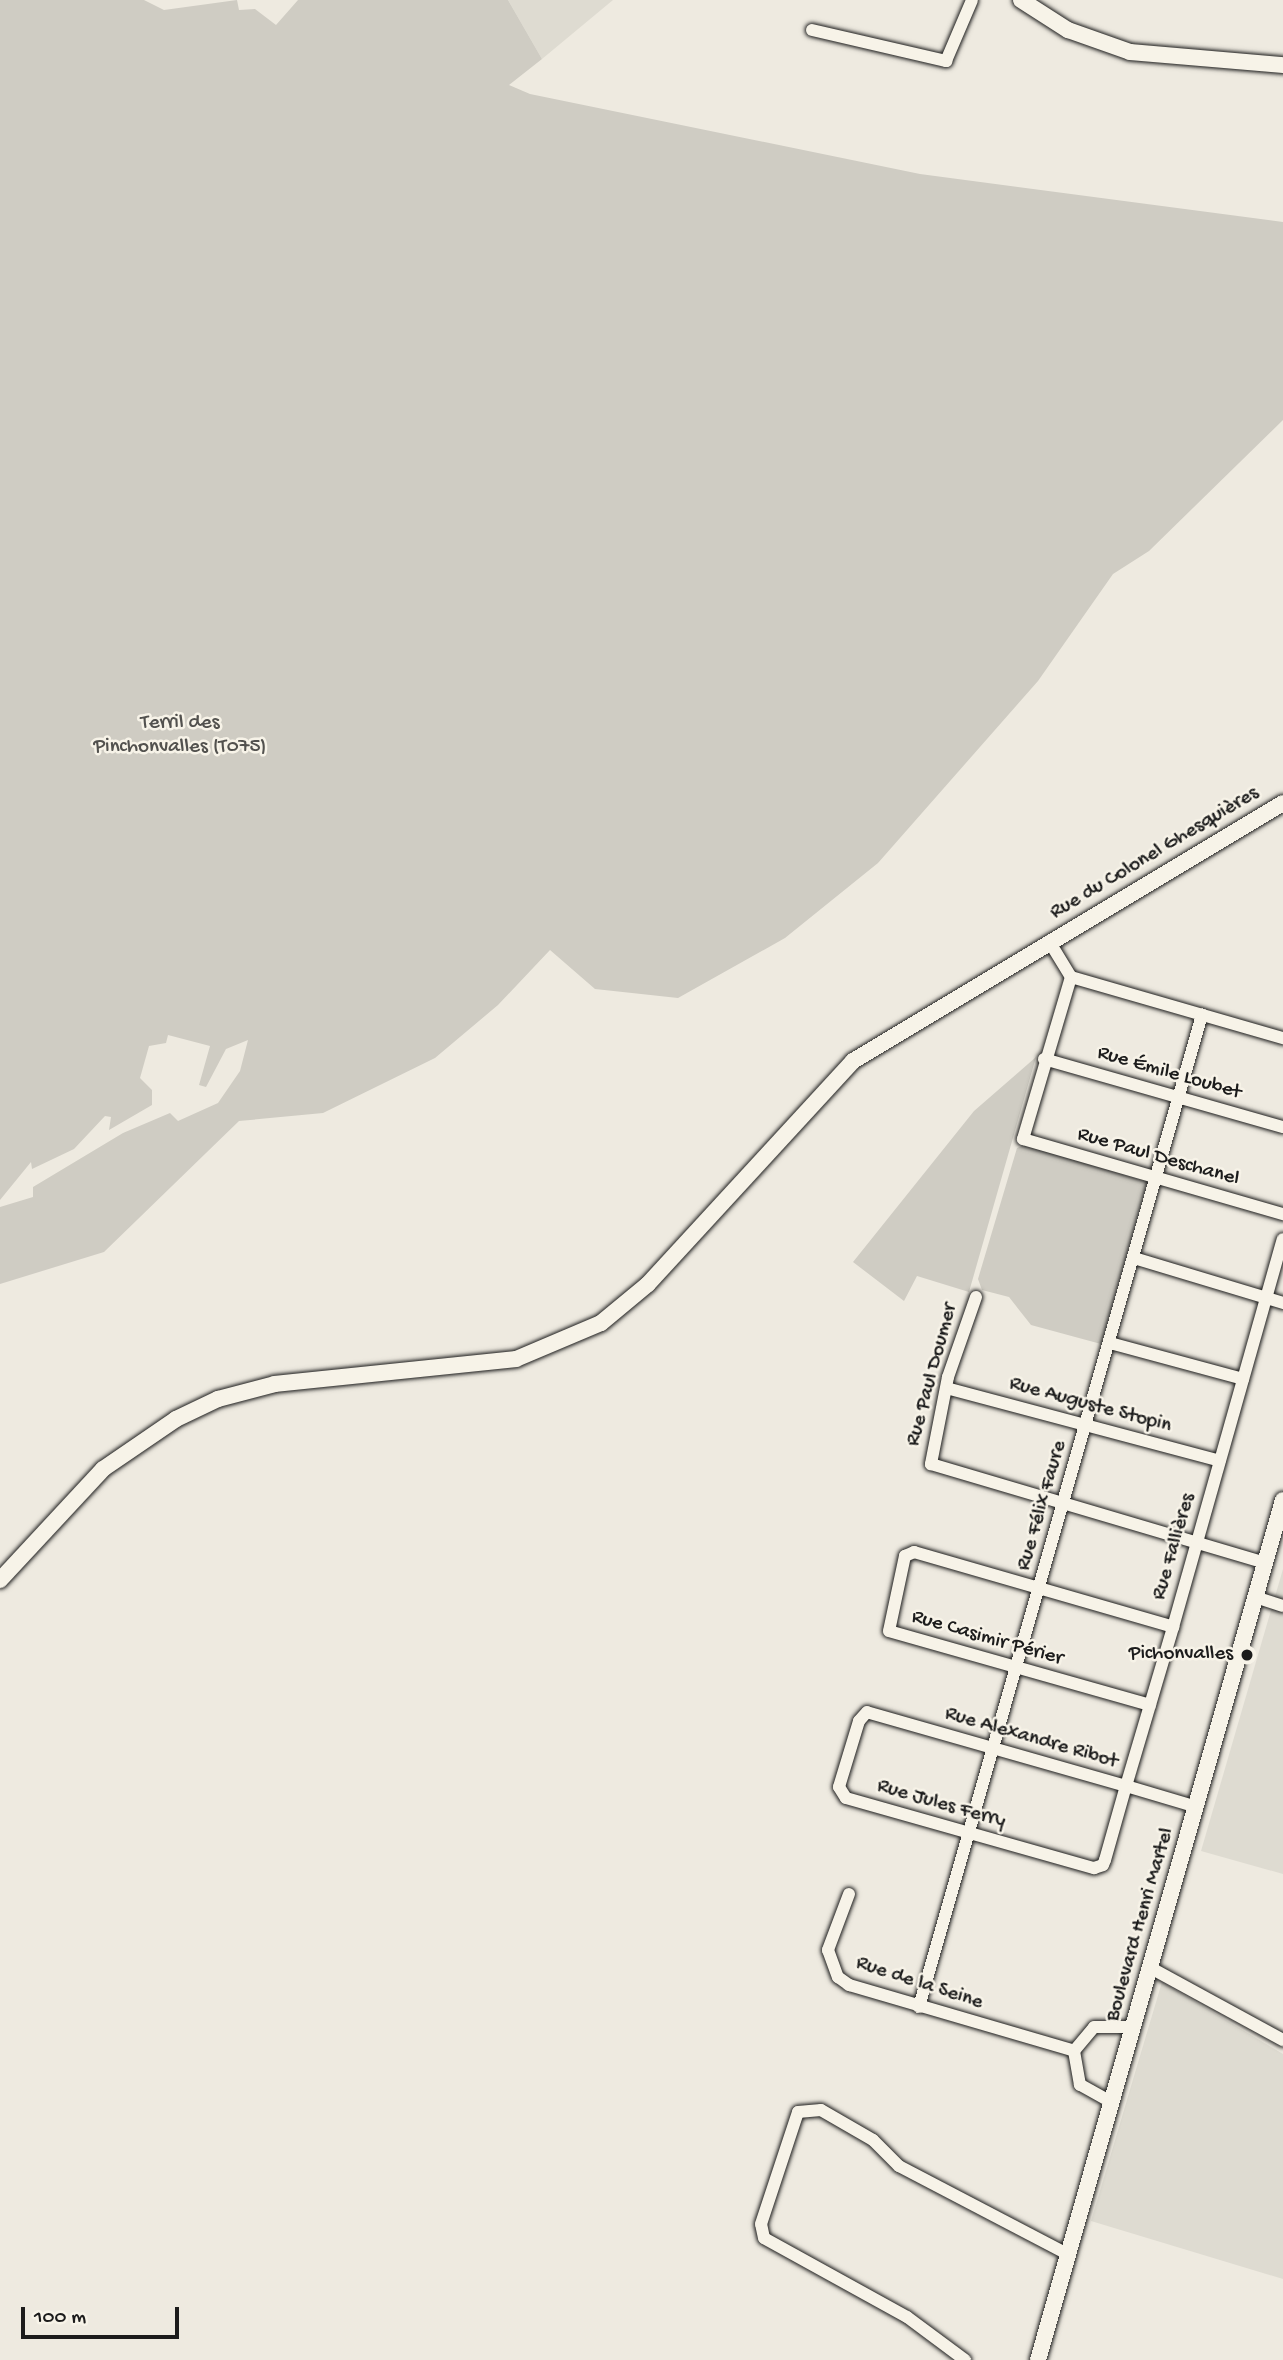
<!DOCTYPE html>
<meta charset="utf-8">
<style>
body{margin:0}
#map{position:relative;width:1283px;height:2360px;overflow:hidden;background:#eeeae0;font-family:"Gochi Hand",sans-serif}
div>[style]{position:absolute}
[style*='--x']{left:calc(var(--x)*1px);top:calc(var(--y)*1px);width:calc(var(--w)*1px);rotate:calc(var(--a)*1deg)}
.built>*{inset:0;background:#dedbd1}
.green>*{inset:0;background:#cfccc3}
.roads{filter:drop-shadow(0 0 2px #1c1c1c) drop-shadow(0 0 2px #1c1c1c)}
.street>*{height:12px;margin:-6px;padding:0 6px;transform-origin:6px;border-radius:6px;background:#f7f3e8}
.secondary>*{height:16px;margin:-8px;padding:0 8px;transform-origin:8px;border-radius:8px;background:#f7f3e8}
.dots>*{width:19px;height:19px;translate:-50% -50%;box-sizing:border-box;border:4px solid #f7f3e8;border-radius:50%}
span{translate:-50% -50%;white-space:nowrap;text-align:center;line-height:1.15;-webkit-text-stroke:5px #f7f3e8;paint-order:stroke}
.park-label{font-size:21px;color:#52514e}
.street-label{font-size:21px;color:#1c1c1c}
.poi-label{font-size:21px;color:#1c1c1c}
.right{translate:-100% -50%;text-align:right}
.scale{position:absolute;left:21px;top:2307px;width:158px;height:32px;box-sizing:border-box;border:4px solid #1c1c1c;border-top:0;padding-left:9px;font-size:21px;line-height:24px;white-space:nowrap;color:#1c1c1c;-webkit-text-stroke:5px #f7f3e8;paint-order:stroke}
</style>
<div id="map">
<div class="built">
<div style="clip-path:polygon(508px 0,613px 0,542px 59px)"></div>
<div style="clip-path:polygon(1283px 1569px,1283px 1874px,1201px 1851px)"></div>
<div style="clip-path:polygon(1162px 1982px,1283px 2054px,1283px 2279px,1091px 2221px)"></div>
</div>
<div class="green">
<div style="clip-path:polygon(0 0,144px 0,164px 10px,237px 0,239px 10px,255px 9px,276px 25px,298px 0,508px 0,542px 59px,509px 85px,530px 94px,920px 174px,1283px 222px,1283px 420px,1149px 551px,1113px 574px,1038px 681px,878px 863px,785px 938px,678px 998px,595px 989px,550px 950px,498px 1005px,435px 1058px,323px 1113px,239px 1121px,104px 1252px,0 1284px,0 1207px,33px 1197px,33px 1187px,123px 1133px,170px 1113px,178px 1121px,218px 1103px,240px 1071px,248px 1040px,226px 1049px,206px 1087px,199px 1085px,210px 1046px,168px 1035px,166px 1043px,149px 1046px,140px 1078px,152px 1090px,152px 1105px,109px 1130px,111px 1117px,105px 1116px,74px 1149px,32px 1169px,31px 1162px,0 1200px)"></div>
<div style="clip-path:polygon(1036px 1057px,969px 1292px,917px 1276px,904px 1301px,853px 1262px,974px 1111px)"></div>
<div style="clip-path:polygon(1024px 1145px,1147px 1182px,1101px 1344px,1031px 1325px,1009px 1297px,982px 1290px,978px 1279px,1017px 1148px)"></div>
</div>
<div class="roads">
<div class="street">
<div style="--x:812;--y:30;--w:138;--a:13"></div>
<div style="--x:946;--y:61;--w:66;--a:-66.9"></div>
<div style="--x:1049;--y:941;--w:42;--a:58.6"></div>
<div style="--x:1071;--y:977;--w:221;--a:16.1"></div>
<div style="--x:1071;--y:977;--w:169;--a:106.5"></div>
<div style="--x:1023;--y:1139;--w:271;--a:16.1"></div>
<div style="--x:1044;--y:1059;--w:248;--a:15.9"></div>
<div style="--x:1134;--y:1258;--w:156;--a:16.8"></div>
<div style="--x:976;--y:1297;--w:85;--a:109.3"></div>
<div style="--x:948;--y:1377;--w:89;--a:101.1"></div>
<div style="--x:931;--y:1464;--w:348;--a:16.5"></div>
<div style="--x:1110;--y:1343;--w:138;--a:15.1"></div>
<div style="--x:950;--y:1389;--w:279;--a:14.9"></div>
<div style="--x:1255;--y:1597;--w:29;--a:18"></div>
<div style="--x:1150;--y:1705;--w:271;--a:-164.2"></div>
<div style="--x:889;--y:1631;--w:77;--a:-78"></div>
<div style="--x:905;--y:1556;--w:10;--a:-24"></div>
<div style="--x:914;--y:1552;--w:270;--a:16.1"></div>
<div style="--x:1197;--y:1807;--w:74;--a:-163.5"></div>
<div style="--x:1126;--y:1786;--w:269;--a:-164.1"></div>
<div style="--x:867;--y:1712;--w:12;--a:132"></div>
<div style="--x:859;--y:1721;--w:69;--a:106.9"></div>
<div style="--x:839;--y:1787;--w:13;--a:58"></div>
<div style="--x:846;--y:1798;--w:258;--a:15.8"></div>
<div style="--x:1094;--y:1868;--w:9;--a:-18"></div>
<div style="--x:1103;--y:1865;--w:5;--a:-68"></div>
<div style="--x:1105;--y:1860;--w:77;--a:-74.2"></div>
<div style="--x:1126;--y:1786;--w:166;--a:-73.5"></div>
<div style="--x:1173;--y:1627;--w:403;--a:-74.2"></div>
<div style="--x:849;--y:1894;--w:60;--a:110.6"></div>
<div style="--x:828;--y:1950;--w:29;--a:70"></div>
<div style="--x:838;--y:1977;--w:14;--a:36"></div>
<div style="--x:849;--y:1985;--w:234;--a:16.3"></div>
<div style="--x:1149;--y:1967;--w:153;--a:28.6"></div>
<div style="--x:919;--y:2007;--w:1032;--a:-74.08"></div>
<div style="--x:1113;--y:2103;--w:38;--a:-151"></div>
<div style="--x:1080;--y:2085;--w:35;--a:-100"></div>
<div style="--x:1074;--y:2051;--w:31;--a:-50"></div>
<div style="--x:1094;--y:2027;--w:39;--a:0"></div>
<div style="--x:965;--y:2360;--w:72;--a:-143.4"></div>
<div style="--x:907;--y:2317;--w:163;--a:-151.1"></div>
<div style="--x:764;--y:2238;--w:14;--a:-102"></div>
<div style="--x:761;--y:2224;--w:118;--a:-71.7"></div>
<div style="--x:798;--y:2112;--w:23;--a:-5"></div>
<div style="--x:821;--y:2110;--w:60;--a:30"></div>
<div style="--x:873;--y:2140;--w:37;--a:45"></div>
<div style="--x:899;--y:2166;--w:192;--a:27.6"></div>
</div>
<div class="secondary">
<div style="--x:1021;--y:0;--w:56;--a:32.6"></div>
<div style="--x:1068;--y:30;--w:66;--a:19.5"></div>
<div style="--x:1130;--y:52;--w:154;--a:4.9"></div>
<div style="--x:0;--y:1580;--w:151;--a:-47.1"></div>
<div style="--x:103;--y:1469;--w:88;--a:-34.4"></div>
<div style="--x:176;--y:1419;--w:47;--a:-25.5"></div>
<div style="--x:218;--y:1399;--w:59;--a:-14.7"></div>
<div style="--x:275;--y:1384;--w:242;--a:-5.9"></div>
<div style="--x:516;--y:1359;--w:92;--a:-23"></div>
<div style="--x:601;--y:1323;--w:61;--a:-39.7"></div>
<div style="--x:648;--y:1284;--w:303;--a:-47.4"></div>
<div style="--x:853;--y:1061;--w:501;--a:-30.96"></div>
<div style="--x:1038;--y:2360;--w:894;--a:-74.1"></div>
</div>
</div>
<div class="dots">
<div style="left:1247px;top:1655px;background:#1c1c1c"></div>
</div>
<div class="park-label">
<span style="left:180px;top:736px">Terril des<br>Pinchonvalles (T075)</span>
</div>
<div class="street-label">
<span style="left:1155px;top:854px;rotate:-31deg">Rue du Colonel Ghesquières</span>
<span style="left:1169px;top:1074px;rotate:16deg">Rue Émile Loubet</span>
<span style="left:1158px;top:1158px;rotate:16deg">Rue Paul Deschanel</span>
<span style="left:933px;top:1375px;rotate:-75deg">Rue Paul Doumer</span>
<span style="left:1090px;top:1406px;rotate:15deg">Rue Auguste Stopin</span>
<span style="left:1043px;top:1506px;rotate:-74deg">Rue Félix Faure</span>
<span style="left:1175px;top:1547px;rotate:-74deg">Rue Fallières</span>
<span style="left:987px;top:1639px;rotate:16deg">Rue Casimir Périer</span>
<span style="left:1031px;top:1739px;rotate:16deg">Rue Alexandre Ribot</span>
<span style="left:941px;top:1805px;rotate:16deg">Rue Jules Ferry</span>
<span style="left:1141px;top:1925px;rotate:-74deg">Boulevard Henri Martel</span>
<span style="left:919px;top:1984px;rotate:18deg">Rue de la Seine</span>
</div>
<div class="poi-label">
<span class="right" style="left:1233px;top:1655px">Pichonvalles</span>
</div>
<div class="scale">100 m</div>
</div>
